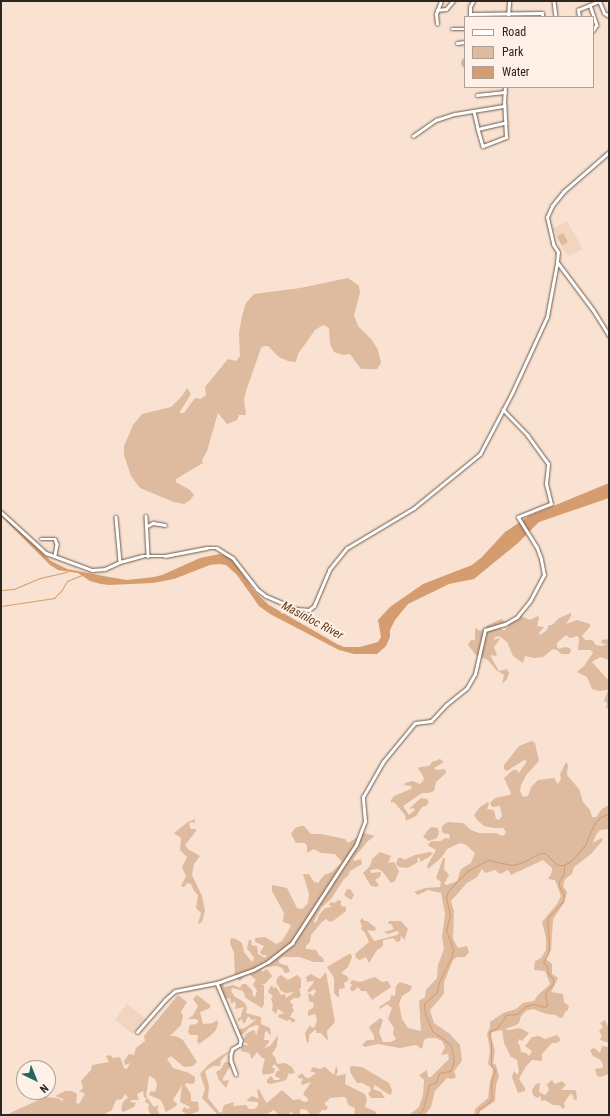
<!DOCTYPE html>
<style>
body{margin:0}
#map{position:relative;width:610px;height:1116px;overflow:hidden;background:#f9e2d1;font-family:"Roboto Condensed",sans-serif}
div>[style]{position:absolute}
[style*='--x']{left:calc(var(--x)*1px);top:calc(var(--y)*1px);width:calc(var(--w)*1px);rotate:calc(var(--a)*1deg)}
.built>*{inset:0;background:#f2d5c0;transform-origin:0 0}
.green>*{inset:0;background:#deba9f;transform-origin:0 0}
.water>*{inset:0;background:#d59c6f}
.stream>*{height:1px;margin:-0.5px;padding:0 0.5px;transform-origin:0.5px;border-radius:0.5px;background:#d59c6f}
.roads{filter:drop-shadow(0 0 1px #6d5a4b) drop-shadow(0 0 1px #6d5a4b)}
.minor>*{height:2.5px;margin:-1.25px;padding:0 1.25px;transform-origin:1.25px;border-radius:1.25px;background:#fff}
.tertiary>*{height:3px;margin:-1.5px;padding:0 1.5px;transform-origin:1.5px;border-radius:1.5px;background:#fff}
span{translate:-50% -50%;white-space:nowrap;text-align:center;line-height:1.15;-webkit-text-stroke:4px #fff1e7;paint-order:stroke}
.water-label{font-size:12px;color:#613a18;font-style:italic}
.frame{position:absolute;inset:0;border:2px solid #2d251f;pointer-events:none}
.legend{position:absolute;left:464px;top:16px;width:130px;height:72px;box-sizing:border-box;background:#fff1e7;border:1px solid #ab9f97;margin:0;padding:5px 7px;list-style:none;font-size:12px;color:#2d251f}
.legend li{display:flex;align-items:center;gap:8px;height:20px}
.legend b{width:20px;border:1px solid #ab9f97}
.north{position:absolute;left:16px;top:1060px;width:40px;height:40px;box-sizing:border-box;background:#fff1e7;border:1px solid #ab9f97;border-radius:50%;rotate:137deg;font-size:11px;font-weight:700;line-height:16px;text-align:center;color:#2d251f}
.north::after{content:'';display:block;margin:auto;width:14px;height:18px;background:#20685e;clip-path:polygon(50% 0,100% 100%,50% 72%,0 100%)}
</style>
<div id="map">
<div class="built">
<div style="clip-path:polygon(567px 221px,583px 249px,569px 256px,564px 251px,553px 228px)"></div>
<div style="left:127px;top:1004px;width:23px;height:20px;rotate:38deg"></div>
</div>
<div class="green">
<div style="left:563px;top:233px;width:10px;height:7px;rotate:61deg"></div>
<div style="clip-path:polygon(348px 278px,359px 286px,360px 293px,354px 315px,358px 326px,372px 340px,378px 350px,381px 363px,377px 369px,361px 369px,350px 354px,343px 355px,334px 352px,330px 344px,329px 328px,323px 325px,315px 330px,298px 354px,296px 362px,288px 361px,279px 357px,268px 346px,264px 346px,261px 348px,246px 391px,244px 399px,246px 415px,239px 415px,237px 420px,227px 424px,218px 413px,207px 451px,202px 460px,203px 463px,176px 479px,176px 482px,190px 490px,194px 495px,190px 500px,184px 504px,174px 502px,140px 488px,131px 476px,124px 455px,124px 446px,133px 425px,142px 414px,171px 407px,182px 396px,187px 388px,191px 394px,179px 413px,184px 413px,195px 398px,201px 399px,206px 395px,205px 387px,228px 359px,236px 361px,240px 356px,239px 333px,242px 316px,246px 303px,254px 294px,300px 288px)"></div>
<div style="clip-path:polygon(571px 613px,571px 616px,566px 624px,577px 620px,590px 624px,590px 627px,582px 636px,585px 640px,592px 640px,596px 645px,603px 646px,606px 644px,601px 643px,602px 640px,609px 639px,609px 660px,600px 657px,592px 662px,609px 681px,609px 709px,606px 708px,607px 703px,604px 701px,608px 690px,599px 691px,592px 689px,587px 677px,577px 672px,584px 666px,593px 653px,591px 650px,578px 650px,579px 639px,578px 636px,570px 638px,566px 635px,557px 643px,557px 647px,559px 649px,565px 647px,570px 648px,571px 651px,569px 654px,561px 654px,557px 650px,553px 649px,543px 657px,534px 658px,525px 656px,523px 663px,513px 656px,507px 642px,499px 636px,495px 637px,494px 640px,499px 638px,500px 639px,494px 647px,497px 655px,494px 656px,491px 654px,491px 657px,499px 671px,507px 669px,509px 673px,507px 679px,502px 684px,504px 675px,496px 670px,488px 660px,476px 655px,468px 645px,471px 640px,475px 640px,475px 628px,481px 631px,488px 625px,501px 619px,506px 622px,501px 628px,504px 631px,511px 623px,521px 616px,530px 620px,538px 616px,539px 618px,537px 626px,544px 627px,539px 633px,540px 635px,546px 631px,549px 625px,552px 625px,559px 618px)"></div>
<div style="clip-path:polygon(532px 741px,535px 743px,539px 761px,527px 774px,521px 785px,520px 791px,523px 797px,528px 796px,531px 787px,538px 780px,554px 778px,558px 784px,561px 779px,560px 774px,566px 762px,568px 765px,567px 775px,579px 789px,583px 802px,590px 810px,592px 817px,596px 817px,602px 809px,609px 805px,609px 829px,600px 830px,596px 835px,593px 843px,601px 838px,603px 840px,591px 854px,574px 867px,572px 874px,565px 879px,563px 886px,567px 892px,564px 903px,553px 919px,551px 950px,546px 959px,552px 964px,552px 974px,558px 978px,551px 992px,563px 994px,564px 1002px,569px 1006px,568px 1010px,565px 1012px,563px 1017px,560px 1018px,556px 1015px,547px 1014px,533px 1009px,526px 1011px,521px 1016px,519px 1023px,516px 1025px,505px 1029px,509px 1030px,520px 1028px,529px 1033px,522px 1041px,519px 1039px,518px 1043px,520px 1046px,521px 1052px,526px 1053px,529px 1056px,532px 1051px,525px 1046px,532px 1037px,539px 1036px,545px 1039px,557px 1035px,561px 1040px,557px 1043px,552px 1043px,542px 1054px,542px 1061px,532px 1060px,526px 1066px,519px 1079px,525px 1088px,525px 1091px,518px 1093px,512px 1077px,514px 1071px,517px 1075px,519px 1072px,517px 1060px,511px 1057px,504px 1043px,502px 1030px,492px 1032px,491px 1036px,495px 1051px,493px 1063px,496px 1065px,499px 1076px,496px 1085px,495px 1101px,479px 1112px,480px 1115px,474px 1115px,475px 1109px,488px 1098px,490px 1081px,492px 1075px,493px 1069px,488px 1064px,490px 1050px,487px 1034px,490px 1027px,490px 1022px,503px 1013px,516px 1009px,523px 1003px,534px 1001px,538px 995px,550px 984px,545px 971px,534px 970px,535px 961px,541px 958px,546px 950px,546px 938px,542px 922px,557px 904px,561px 896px,555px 880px,548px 879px,552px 872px,552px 868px,543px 860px,511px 875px,508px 870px,500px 874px,495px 870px,485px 873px,482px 869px,477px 877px,467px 883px,451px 901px,454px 911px,453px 939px,458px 948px,467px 946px,469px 952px,465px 957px,457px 957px,453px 960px,444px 982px,444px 994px,430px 1010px,434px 1023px,450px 1034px,460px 1045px,462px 1061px,454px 1071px,456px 1077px,452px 1079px,447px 1078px,435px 1091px,431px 1107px,425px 1115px,409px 1115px,419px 1107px,423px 1095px,424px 1080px,419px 1075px,427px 1070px,428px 1077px,431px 1077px,449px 1059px,448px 1054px,441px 1055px,445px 1047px,442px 1041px,436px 1038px,428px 1038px,424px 1040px,422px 1049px,416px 1045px,400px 1048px,378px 1044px,365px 1047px,362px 1045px,367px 1040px,374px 1040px,374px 1036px,369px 1027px,380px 1018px,383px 1020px,379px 1032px,383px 1042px,391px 1042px,396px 1039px,393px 1034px,394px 1028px,388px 1019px,392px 1008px,387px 1004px,380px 1009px,379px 1007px,390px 1000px,391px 995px,395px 996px,396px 986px,400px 982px,412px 986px,410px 991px,402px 996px,399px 1004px,402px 1019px,408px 1028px,421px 1031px,419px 1001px,425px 997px,426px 990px,437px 978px,438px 965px,444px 949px,442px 937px,445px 914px,441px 893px,428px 890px,418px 895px,414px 892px,425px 888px,440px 887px,441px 882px,436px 878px,443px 858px,445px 858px,444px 869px,449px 875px,444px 884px,447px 885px,457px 881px,461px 869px,471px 863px,475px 853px,466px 845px,460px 843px,447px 849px,442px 857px,428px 869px,427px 866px,436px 850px,429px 846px,428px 844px,432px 841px,441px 841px,445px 838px,450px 839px,449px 834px,443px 833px,442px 831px,442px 826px,448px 822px,463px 823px,471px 830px,479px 833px,496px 833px,502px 836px,504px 835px,506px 832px,503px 828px,494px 828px,484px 826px,477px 820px,474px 815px,480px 807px,488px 802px,489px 804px,487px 809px,494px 810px,496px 819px,499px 820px,502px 816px,500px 806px,492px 807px,490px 803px,495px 798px,510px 795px,511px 793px,504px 778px,513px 770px,517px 770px,519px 773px,527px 761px,524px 760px,507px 771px,504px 769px,504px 765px,519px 746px)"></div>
<div style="clip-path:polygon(440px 759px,444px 762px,434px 768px,436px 770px,445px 769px,446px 773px,436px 782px,434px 791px,429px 793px,422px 793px,403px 806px,409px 815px,415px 810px,413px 808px,410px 809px,412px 806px,421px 798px,427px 799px,429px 802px,426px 806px,422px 807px,416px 816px,406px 821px,405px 815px,394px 802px,391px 803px,391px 800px,394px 796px,411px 789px,412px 786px,404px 785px,405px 783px,412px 781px,420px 784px,423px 781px,424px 778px,418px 768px,420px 767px,429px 766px,432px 762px)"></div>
<div style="clip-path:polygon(195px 819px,195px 823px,191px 822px,189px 824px,191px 829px,196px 829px,196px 831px,185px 845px,188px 849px,200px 856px,194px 864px,192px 875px,202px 896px,205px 911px,202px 922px,198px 924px,201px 913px,196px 908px,198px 895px,194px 891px,191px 884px,187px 883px,184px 887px,181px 886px,186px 876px,182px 867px,187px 857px,180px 850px,181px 838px,174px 833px,188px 822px)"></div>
<div style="clip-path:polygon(301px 826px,304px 826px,311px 834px,321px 834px,345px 839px,348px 843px,364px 833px,375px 836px,368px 841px,353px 859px,354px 861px,361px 859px,362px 864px,350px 871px,348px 876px,344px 879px,331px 899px,321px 908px,314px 921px,314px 923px,317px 921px,319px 915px,325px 908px,332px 907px,329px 905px,331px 902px,335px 903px,338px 900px,341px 901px,341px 906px,346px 907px,346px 911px,333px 921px,330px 922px,326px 919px,322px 922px,311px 935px,310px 942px,306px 946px,306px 949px,316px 950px,319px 955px,323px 958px,324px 962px,314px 962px,299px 957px,283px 957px,279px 960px,279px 963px,288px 966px,290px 972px,285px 973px,282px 968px,277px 966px,265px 967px,261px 970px,262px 972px,267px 969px,272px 976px,265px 984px,260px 984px,264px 985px,264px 1004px,262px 1008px,246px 998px,243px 991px,233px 988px,231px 990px,234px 996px,245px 1003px,247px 1008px,246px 1013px,261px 1017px,261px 1024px,270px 1028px,271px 1034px,270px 1035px,267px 1031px,265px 1032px,264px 1040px,269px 1040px,269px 1042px,264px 1048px,270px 1046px,278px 1035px,277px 1046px,272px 1054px,275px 1057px,277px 1064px,285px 1063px,292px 1067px,295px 1073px,288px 1074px,287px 1079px,283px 1081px,271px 1084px,267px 1083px,267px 1080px,271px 1076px,274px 1080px,279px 1080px,280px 1078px,276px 1077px,275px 1075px,277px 1071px,280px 1071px,278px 1068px,274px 1064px,272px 1067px,275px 1069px,274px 1073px,263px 1075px,262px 1071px,265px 1058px,262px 1058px,257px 1052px,252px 1059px,249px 1053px,241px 1051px,242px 1045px,249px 1045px,243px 1041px,246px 1034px,253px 1030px,255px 1031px,256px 1036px,259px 1026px,256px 1025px,249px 1028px,242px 1035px,239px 1033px,239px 1029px,245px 1028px,257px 1019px,252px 1020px,248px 1016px,245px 1023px,243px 1023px,242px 1019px,238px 1022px,238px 1018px,241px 1017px,241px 1014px,244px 1007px,235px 1009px,236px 1002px,231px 1003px,230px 998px,224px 999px,219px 984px,223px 981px,224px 987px,233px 985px,240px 988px,242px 984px,246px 984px,252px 990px,253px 996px,255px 997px,257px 991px,253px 984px,256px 980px,249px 974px,245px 976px,240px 981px,235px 978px,234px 953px,230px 943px,231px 938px,236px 939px,242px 943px,244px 952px,252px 962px,254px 958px,247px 948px,249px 940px,252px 940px,251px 945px,257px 946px,258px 954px,265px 958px,267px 955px,262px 955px,260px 952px,264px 946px,255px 942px,255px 938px,265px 937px,276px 944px,282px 941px,291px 926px,289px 924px,283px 922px,284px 913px,272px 891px,272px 885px,287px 888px,297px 908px,302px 909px,308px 903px,309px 894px,303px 874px,309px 874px,314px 882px,318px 883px,324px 875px,332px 872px,342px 862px,335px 854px,321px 853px,314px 849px,307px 853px,307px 846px,305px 843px,296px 843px,291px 834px,295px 828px)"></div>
<div style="clip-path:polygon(431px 827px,438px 828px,439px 833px,437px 838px,429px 841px,423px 837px,427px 831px)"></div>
<div style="clip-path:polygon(380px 852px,391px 856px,388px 863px,394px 862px,399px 871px,395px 881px,391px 883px,382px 871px,377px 869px,370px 870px,371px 873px,381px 872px,380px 877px,375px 880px,379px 885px,376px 887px,371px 886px,363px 873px,370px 866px,372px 859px)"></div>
<div style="clip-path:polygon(430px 852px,433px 853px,429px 857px,420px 862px,420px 858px,417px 858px,418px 862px,408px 868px,399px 867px,396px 864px,398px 858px,402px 858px,404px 860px,415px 855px)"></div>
<div style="clip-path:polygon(347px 889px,350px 889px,354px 895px,351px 900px,344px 895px)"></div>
<div style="clip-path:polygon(362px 918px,365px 921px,367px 921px,376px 928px,375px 931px,367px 930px,374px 941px,397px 935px,399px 932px,397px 931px,388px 934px,384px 932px,394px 929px,391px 924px,388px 924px,389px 921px,401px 921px,408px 929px,405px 938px,406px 941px,401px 936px,400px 941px,397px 942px,393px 938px,383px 940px,383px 946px,377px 950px,369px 963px,366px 957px,360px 960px,356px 958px,355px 954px,369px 942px,365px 933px,361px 929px,362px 926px,360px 921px)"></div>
<div style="clip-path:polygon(349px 954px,351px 954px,352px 957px,348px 967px,341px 973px,347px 976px,349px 980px,344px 983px,345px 988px,339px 989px,339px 998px,334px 993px,334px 978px,327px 967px)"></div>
<div style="clip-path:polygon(326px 972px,335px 1022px,327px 1031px,328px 1041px,321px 1033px,316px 1033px,316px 1029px,309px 1035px,309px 1041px,307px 1043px,305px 1033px,310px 1025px,312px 1028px,315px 1027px,317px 1019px,315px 1014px,308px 1016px,308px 1011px,313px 1008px,314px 1003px,309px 1001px,308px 995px,309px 993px,313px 996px,316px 991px,314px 989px,310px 992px,307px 991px,314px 982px,313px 981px,307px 982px,306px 977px,311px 974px,320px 979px)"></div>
<div style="clip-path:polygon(281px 975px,288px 980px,297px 975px,301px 979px,301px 988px,299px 989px,301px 995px,299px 998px,294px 998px,290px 1001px,293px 1005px,292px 1008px,294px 1010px,290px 1017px,296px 1020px,292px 1023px,290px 1019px,287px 1021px,278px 1017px,279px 1014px,284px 1014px,280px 1010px,278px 1009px,276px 1014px,272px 1010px,273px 1005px,271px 999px,273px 996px,268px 992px,270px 987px,273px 985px,272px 988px,276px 987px,281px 995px,285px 994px,286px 998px,294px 992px,286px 993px,281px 991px,276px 982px,278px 977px)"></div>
<div style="clip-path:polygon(375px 977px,382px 982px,388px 981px,391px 987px,372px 1000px,366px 991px,361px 991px,358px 987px,354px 991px,351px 991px,350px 988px,352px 985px,350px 983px,352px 980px,360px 982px)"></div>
<div style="clip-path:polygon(178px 995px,187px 1002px,181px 1012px,183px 1016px,181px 1025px,170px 1036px,176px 1036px,183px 1040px,197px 1062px,193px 1066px,184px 1067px,171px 1056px,167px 1059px,173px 1068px,189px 1073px,195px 1077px,195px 1081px,193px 1084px,186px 1083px,185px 1085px,191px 1094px,191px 1101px,198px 1102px,199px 1110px,197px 1112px,188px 1115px,182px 1111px,184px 1107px,188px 1109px,190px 1107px,180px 1102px,182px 1085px,173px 1100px,177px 1104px,176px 1106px,166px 1112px,161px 1100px,149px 1095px,151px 1091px,155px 1092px,157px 1085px,155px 1079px,149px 1076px,146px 1096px,154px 1107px,159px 1105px,157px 1109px,160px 1115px,151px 1115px,148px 1109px,149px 1104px,145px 1102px,146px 1098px,144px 1097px,143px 1091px,137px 1094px,139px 1100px,131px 1100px,131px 1102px,136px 1103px,134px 1107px,123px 1112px,121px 1109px,123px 1102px,128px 1097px,125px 1094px,122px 1099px,116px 1100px,112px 1110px,103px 1115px,6px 1115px,45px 1097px,57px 1098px,63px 1101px,63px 1099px,55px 1096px,65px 1091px,72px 1091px,77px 1094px,76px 1103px,79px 1104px,85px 1094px,82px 1092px,79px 1092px,83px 1088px,81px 1081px,91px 1070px,92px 1065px,109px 1062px,106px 1056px,110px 1055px,113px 1058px,120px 1057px,124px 1068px,127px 1069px,130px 1063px,125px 1065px,124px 1061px,129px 1054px,134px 1055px,136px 1048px,145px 1041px,144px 1036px)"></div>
<div style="clip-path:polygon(197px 995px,210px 1005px,210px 1008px,200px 1012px,203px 1024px,213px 1023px,217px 1020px,218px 1023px,216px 1030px,210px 1036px,199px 1044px,197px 1041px,198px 1035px,190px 1035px,188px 1032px,190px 1025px,196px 1024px,199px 1021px,196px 1019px,188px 1019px,193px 1015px,198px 1006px,193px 999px)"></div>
<div style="clip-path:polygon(605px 1020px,609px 1029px,609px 1043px,600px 1040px,602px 1036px,599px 1031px,603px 1027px,600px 1023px)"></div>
<div style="clip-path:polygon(602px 1046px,609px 1047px,609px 1074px,600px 1077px,597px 1076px,595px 1069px,603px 1068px,603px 1065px,601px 1060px,593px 1056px,590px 1050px,594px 1048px,600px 1053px)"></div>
<div style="clip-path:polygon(227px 1052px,228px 1053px,221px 1060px,220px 1066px,213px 1066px,205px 1071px,209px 1086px,208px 1098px,220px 1113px,222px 1112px,224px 1105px,234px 1102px,233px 1106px,246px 1105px,249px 1109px,254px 1109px,258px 1106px,258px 1102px,246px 1101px,252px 1096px,259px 1099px,257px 1091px,259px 1089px,264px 1099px,267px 1103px,282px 1090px,293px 1100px,299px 1099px,304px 1102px,308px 1101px,308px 1099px,303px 1094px,311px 1082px,302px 1085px,301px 1083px,303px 1079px,298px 1078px,298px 1076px,302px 1073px,306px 1078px,309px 1078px,316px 1073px,310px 1071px,313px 1067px,320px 1069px,325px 1067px,334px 1075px,336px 1066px,338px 1070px,336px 1076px,346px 1074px,345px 1084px,365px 1094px,367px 1099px,365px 1107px,375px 1111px,377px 1115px,354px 1115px,355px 1108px,348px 1105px,347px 1100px,345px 1097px,342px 1097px,330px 1098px,324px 1104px,328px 1107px,326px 1110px,322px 1110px,318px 1115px,310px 1115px,307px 1110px,302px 1109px,300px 1110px,300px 1115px,295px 1115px,291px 1112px,288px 1115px,279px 1115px,274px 1110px,265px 1115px,218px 1115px,202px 1098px,205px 1089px,200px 1074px,208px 1065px)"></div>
<div style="clip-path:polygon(225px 1062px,229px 1062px,231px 1065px,223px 1078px,223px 1081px,229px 1080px,226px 1088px,219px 1080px,216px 1072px,221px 1069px)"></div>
<div style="clip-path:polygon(352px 1066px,362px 1067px,389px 1083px,392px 1090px,391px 1095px,388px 1094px,375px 1085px,373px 1089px,381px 1092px,385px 1098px,371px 1098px,368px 1094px,371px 1090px,370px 1087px,362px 1083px,357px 1083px,350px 1072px,350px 1067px)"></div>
<div style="clip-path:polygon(552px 1080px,555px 1084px,562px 1081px,566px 1085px,561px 1090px,575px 1090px,576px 1091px,577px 1099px,574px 1100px,573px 1095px,570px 1094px,564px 1103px,565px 1107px,563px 1109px,559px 1105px,553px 1105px,545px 1100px,541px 1101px,541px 1096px,537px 1098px,533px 1095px,532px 1090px,536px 1084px,540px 1083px,539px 1092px,545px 1095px,549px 1090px,547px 1084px)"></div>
</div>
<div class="water">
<div style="clip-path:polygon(609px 483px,609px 498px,539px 522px,518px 543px,474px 579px,449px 584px,408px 604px,395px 620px,390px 630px,390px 637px,386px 646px,377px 654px,354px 654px,339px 650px,270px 614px,259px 606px,237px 575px,226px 565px,219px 564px,210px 565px,174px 579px,153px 583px,109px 585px,101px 584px,90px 581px,78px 573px,58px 570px,50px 565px,1px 516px,1px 513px,51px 561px,67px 569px,109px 577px,127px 580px,154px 577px,162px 575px,200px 558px,220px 554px,226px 556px,234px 561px,254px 591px,269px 605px,337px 644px,344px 647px,360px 647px,378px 642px,381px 637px,378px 620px,390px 607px,423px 584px,472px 565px,482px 557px,505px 532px,529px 516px)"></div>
</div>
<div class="stream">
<div style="--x:1;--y:590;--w:13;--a:-4"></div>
<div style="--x:14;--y:589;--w:28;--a:-23"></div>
<div style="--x:40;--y:578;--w:28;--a:-13"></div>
<div style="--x:1;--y:606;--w:54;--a:-8.6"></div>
<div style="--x:54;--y:598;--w:10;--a:-45"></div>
<div style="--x:61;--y:591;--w:12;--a:-59"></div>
<div style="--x:67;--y:581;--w:16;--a:-22"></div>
<div style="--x:418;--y:1115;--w:8;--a:-50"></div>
<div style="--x:423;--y:1109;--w:25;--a:-76"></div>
<div style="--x:429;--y:1085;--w:8;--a:-23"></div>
<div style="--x:436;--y:1082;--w:9;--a:-72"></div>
<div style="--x:439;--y:1073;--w:11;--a:-10"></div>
<div style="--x:450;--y:1071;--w:11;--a:-68"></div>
<div style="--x:454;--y:1061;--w:15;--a:-101"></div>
<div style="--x:451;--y:1046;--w:8;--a:-135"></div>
<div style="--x:445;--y:1040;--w:14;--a:-146"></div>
<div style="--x:433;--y:1032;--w:7;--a:-117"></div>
<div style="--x:430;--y:1026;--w:13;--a:-113"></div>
<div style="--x:425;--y:1014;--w:10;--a:-96"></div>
<div style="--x:424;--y:1004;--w:18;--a:-43"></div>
<div style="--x:437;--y:992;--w:10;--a:-79"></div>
<div style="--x:439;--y:982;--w:30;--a:-64"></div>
<div style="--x:452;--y:955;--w:6;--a:-81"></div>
<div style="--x:453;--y:949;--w:20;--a:-110"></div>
<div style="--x:446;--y:930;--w:16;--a:-75"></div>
<div style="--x:450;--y:915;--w:18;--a:-103"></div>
<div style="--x:446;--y:897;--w:6;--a:-72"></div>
<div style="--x:448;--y:891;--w:28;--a:-46"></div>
<div style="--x:467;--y:871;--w:24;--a:-28"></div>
<div style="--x:488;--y:860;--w:24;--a:12"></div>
<div style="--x:511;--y:865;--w:10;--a:-11"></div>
<div style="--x:521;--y:863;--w:21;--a:-28"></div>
<div style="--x:540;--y:853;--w:5;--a:0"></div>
<div style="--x:545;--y:853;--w:17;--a:45"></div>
<div style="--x:557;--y:865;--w:7;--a:0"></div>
<div style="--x:564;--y:865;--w:9;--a:-32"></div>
<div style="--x:572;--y:860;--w:20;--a:-49"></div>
<div style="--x:585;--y:845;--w:23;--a:-67"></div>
<div style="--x:594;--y:824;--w:8;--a:-50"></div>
<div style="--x:599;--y:818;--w:11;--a:-27"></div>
<div style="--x:477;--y:1115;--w:6;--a:-72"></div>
<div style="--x:479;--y:1109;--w:12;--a:-35"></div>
<div style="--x:489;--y:1102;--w:5;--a:-53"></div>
<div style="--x:492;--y:1098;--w:14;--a:-94"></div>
<div style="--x:491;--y:1084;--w:15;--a:-74"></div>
<div style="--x:495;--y:1070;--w:6;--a:-129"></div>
<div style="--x:491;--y:1065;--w:23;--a:-90"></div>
<div style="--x:491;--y:1042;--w:10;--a:-101"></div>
<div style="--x:489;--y:1032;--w:10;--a:-29"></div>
<div style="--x:498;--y:1027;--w:14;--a:-56"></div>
<div style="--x:506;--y:1015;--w:11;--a:-5"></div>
<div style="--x:517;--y:1014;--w:12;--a:-42"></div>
<div style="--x:526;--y:1006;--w:7;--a:-16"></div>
<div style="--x:533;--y:1004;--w:12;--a:14"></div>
<div style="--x:545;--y:1007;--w:3;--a:-45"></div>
<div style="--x:547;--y:1005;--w:12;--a:-99"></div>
<div style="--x:545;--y:993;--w:12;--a:-48"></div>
<div style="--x:553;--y:984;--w:5;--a:-90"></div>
<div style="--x:553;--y:979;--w:8;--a:-130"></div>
<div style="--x:548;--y:973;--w:7;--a:-98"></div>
<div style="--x:547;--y:966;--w:6;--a:-135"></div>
<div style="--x:543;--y:962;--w:9;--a:-58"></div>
<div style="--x:548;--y:954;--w:7;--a:-82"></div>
<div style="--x:549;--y:947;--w:28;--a:-94"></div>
<div style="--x:547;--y:919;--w:24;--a:-48"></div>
<div style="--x:563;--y:901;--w:6;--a:-81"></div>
<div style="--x:564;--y:895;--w:10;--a:-119"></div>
<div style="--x:559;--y:886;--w:5;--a:-90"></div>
<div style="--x:559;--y:881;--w:9;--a:-58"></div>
<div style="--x:564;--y:873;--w:8;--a:-90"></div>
</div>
<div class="roads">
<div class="minor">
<div style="--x:554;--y:1;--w:16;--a:83"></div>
<div style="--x:590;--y:5;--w:21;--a:71"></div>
<div style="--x:597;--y:25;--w:7;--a:124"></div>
<div style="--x:437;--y:10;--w:9;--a:-6"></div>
<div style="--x:446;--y:9;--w:11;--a:-49"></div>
<div style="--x:470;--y:14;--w:72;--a:-0.8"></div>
<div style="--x:542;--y:13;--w:4;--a:76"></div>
<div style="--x:470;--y:17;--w:10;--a:-90"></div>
<div style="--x:470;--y:7;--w:7;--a:-63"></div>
<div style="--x:508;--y:17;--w:16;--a:-86"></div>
<div style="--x:579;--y:17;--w:7;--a:-98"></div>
<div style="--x:578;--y:10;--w:23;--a:-23"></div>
<div style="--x:437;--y:24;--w:10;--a:-96"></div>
<div style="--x:436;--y:14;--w:14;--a:-69"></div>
<div style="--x:452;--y:29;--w:13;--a:0"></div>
<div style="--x:457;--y:43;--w:8;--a:-7"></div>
<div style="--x:465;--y:61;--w:3;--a:90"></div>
<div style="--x:477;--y:95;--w:28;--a:-6"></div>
<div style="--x:474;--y:111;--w:18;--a:77"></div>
<div style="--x:478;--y:129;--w:28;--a:-13"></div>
<div style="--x:478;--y:129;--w:18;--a:74"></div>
<div style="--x:483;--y:146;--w:25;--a:-21"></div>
<div style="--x:506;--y:137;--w:33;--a:-93"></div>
<div style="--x:504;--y:104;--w:17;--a:-87"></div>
<div style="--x:413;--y:136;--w:28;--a:-35"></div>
<div style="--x:436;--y:120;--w:20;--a:-18"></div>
<div style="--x:455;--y:114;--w:50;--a:-9.3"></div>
<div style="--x:1;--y:512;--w:61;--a:42.3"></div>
<div style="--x:46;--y:553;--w:49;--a:20.3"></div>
<div style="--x:92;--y:570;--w:13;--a:-4"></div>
<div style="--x:105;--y:569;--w:17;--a:-25"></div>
<div style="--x:120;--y:562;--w:23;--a:-15"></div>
<div style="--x:142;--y:556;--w:23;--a:0"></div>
<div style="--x:165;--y:556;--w:43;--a:-10.8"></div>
<div style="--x:207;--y:548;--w:10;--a:0"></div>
<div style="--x:217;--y:548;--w:19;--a:32"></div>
<div style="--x:233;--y:558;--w:39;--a:52"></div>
<div style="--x:257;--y:589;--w:11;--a:38"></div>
<div style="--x:266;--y:596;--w:33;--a:23"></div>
<div style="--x:296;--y:609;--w:13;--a:4"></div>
<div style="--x:309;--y:610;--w:6;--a:-39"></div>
<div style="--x:314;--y:606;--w:39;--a:-67"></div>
<div style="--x:329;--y:570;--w:28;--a:-51"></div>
<div style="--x:347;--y:548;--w:78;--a:-30.8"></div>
<div style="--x:414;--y:508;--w:85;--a:-39.3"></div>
<div style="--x:480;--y:454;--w:69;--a:-62.3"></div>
<div style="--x:512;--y:393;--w:84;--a:-65.3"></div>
<div style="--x:547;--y:317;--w:55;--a:-79.5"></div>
<div style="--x:146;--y:516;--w:40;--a:87.1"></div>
<div style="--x:116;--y:517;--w:45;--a:84.9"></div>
<div style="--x:147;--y:526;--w:7;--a:-27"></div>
<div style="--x:153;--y:523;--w:12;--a:9"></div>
<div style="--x:41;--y:539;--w:14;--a:0"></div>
<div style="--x:55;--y:539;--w:5;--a:68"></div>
<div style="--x:57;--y:544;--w:11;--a:100"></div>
<div style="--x:217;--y:983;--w:62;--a:67.2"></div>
<div style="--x:241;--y:1040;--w:5;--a:101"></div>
<div style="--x:240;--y:1045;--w:8;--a:150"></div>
<div style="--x:233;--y:1049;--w:5;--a:112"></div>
<div style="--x:231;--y:1054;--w:7;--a:90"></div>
<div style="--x:231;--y:1061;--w:14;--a:69"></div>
<div style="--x:137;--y:1032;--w:43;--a:-48.8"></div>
<div style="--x:165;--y:1000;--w:13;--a:-42"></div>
<div style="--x:175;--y:991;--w:43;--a:-10.8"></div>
<div style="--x:217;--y:983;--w:38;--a:-20"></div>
<div style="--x:253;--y:970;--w:17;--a:-28"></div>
<div style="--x:268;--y:962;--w:31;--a:-38"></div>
<div style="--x:292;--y:943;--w:117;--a:-56.9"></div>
<div style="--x:356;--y:845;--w:25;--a:-69"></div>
<div style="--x:365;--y:822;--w:25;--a:-95"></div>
<div style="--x:363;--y:797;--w:40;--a:-60.3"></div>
<div style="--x:383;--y:762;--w:50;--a:-50.6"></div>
<div style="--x:415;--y:723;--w:16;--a:-7"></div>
<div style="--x:431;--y:721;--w:22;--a:-47"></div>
<div style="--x:446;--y:705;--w:27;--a:-39"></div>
<div style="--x:467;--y:688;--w:16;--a:-60"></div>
<div style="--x:475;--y:674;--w:45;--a:-77.2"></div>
<div style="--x:485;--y:630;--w:21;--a:-17"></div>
<div style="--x:505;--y:624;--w:14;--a:-30"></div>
<div style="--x:517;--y:617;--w:21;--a:-51"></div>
<div style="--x:530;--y:601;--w:30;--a:-62"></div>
<div style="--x:544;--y:575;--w:16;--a:-101"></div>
<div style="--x:541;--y:559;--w:12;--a:-110"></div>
<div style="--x:537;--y:548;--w:36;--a:-122"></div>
<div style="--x:518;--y:517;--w:35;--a:-22"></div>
<div style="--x:551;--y:504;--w:21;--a:-104"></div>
<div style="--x:546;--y:484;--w:20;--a:-84"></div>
<div style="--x:548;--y:464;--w:34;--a:-126"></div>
<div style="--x:528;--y:436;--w:36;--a:-134"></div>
</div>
<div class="tertiary">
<div style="--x:599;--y:1;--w:13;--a:67"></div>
<div style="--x:604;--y:13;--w:6;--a:31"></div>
<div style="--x:609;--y:152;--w:60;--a:139.1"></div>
<div style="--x:564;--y:191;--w:19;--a:129"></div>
<div style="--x:552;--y:206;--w:12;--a:114"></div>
<div style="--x:547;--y:217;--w:28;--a:77"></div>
<div style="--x:553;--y:244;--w:9;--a:58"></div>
<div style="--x:558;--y:252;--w:10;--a:96"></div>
<div style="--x:557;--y:262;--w:60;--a:53.1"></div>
<div style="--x:593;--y:310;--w:31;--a:58"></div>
</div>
</div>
<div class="water-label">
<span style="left:312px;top:621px;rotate:28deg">Masinloc River</span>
</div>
<div class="frame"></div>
<ul class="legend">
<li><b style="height:5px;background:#fff"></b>Road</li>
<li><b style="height:11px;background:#deba9f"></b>Park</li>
<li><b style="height:11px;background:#d59c6f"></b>Water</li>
</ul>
<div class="north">N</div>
</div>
